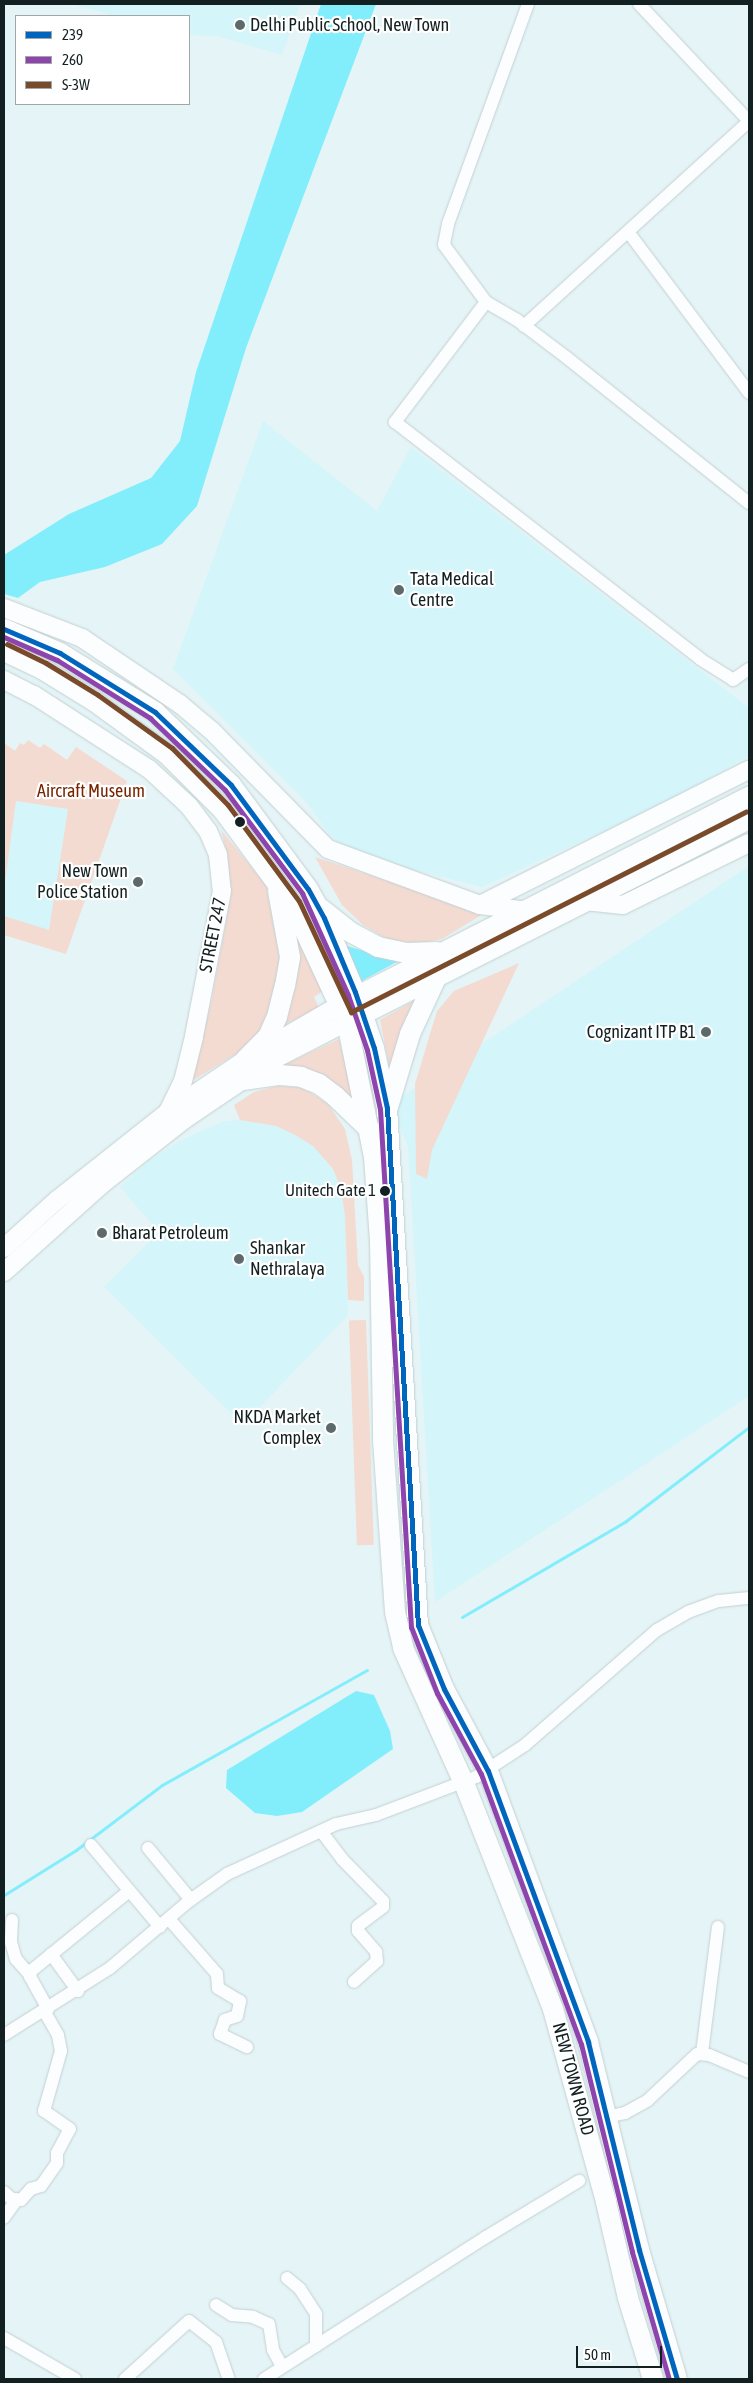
<!DOCTYPE html>
<style>
body{margin:0}
#map{position:relative;width:753px;height:2383px;overflow:hidden;background:#e5f4f6;font-family:"Asap Condensed",sans-serif}
div>[style]{position:absolute}
[style*='--x']{left:calc(var(--x)*1px);top:calc(var(--y)*1px);width:calc(var(--w)*1px);rotate:calc(var(--a)*1deg)}
.built>*{inset:0;background:#d4f5f9}
.green>*{inset:0;background:#f3dbd2;transform-origin:0 0}
.water>*{inset:0;background:#82eefc}
.stream>*{height:3px;margin:-1.5px;padding:0 1.5px;transform-origin:1.5px;border-radius:1.5px;background:#82eefc}
.roads{filter:drop-shadow(0 0 1px #c3d0d2) drop-shadow(0 0 1px #c3d0d2)}
.street>*{height:12px;margin:-6px;padding:0 6px;transform-origin:6px;border-radius:6px;background:#fbfdfe}
.secondary>*{height:18px;margin:-9px;padding:0 9px;transform-origin:9px;border-radius:9px;background:#fbfdfe}
.primary>*{height:20px;margin:-10px;padding:0 10px;transform-origin:10px;border-radius:10px;background:#fbfdfe}
.bus-1>*{height:5px;margin:-2.5px;padding:0 2.5px;transform-origin:2.5px;border-radius:2.5px;background:#0065bd}
.bus-2>*{height:5px;margin:-2.5px;padding:0 2.5px;transform-origin:2.5px;border-radius:2.5px;background:#8e44ad}
.bus-3>*{height:5px;margin:-2.5px;padding:0 2.5px;transform-origin:2.5px;border-radius:2.5px;background:#7a4b2a}
.dots>*{width:14px;height:14px;translate:-50% -50%;box-sizing:border-box;border:2px solid #fff;border-radius:50%}
span{translate:-50% -50%;white-space:nowrap;text-align:center;line-height:1.15;-webkit-text-stroke:4.5px #fff;paint-order:stroke}
.bus-label{font-size:17px;color:#132022}
.right{translate:-100% -50%;text-align:right}
.poi-label{font-size:18px;color:#132022}
.left{translate:0 -50%;text-align:left}
.park-label{font-size:18px;color:#782400}
.street-label{font-size:18px;color:#132022}
.frame{position:absolute;inset:0;border:5px solid #132022;pointer-events:none}
.legend{position:absolute;left:15px;top:15px;width:175px;height:90px;box-sizing:border-box;background:#fff;border:1px solid #a1a6a7;margin:0;padding:6px 9px;list-style:none;font-size:15px;color:#132022}
.legend li{display:flex;align-items:center;gap:10px;height:25px}
.legend b{width:25px;border:1px solid #a1a6a7}
.scale{position:absolute;left:576px;top:2346px;width:86px;height:22px;box-sizing:border-box;border:2px solid #132022;border-top:0;padding-left:6px;font-size:15px;line-height:18px;white-space:nowrap;color:#132022;-webkit-text-stroke:4px #fff;paint-order:stroke}
</style>
<div id="map">
<div class="built">
<div style="clip-path:polygon(70px 4px,300px 4px,282px 55px,217px 36px,189px 35px,189px 16px,116px 16px)"></div>
<div style="clip-path:polygon(263px 421px,377px 511px,411px 447px,749px 708px,749px 756px,665px 803px,482px 887px,352px 854px,329px 834px,307px 803px,173px 669px)"></div>
<div style="clip-path:polygon(16px 801px,68px 809px,49px 931px,4px 916px,4px 890px)"></div>
<div style="clip-path:polygon(749px 866px,749px 1396px,435px 1602px,408px 1145px,388px 1106px)"></div>
<div style="clip-path:polygon(240px 1120px,276px 1126px,295px 1135px,313px 1146px,333px 1169px,341px 1189px,345px 1216px,348px 1315px,243px 1425px,104px 1287px,159px 1232px,120px 1187px,150px 1160px,178px 1142px,221px 1122px)"></div>
</div>
<div class="green">
<div style="clip-path:polygon(28px 740px,40px 748px,44px 744px,67px 760px,76px 747px,127px 781px,66px 954px,4px 935px,4px 916px,49px 930px,68px 809px,16px 801px,4px 890px,4px 743px,15px 751px,20px 743px,24px 745px)"></div>
<div style="clip-path:polygon(221px 830px,266px 885px,279px 948px,279px 979px,270px 1012px,259px 1034px,244px 1049px,192px 1081px,212px 998px,230px 900px,228px 858px)"></div>
<div style="clip-path:polygon(315px 857px,485px 913px,442px 939px,415px 944px,385px 938px,363px 925px,342px 905px)"></div>
<div style="clip-path:polygon(297px 933px,323px 991px,314px 997px,319px 1008px,282px 1026px,294px 936px)"></div>
<div style="clip-path:polygon(519px 963px,432px 1150px,427px 1179px,416px 1174px,415px 1084px,437px 1011px,454px 991px)"></div>
<div style="clip-path:polygon(426px 994px,391px 1075px,380px 1020px)"></div>
<div style="clip-path:polygon(339px 1039px,356px 1106px,286px 1064px)"></div>
<div style="clip-path:polygon(277px 1086px,299px 1087px,311px 1093px,328px 1104px,345px 1129px,352px 1160px,358px 1265px,364px 1277px,364px 1301px,348px 1300px,345px 1216px,341px 1189px,333px 1169px,313px 1146px,295px 1135px,276px 1126px,240px 1120px,234px 1105px,254px 1092px)"></div>
<div style="left:366px;top:1320px;width:225px;height:17px;rotate:88deg"></div>
</div>
<div class="water">
<div style="clip-path:polygon(321px 4px,376px 4px,246px 348px,197px 506px,162px 544px,105px 567px,40px 582px,18px 598px,4px 594px,4px 555px,69px 514px,151px 478px,180px 441px,196px 372px)"></div>
<div style="clip-path:polygon(341px 944px,380px 956px,402px 959px,360px 982px)"></div>
<div style="clip-path:polygon(356px 1691px,374px 1695px,390px 1731px,393px 1749px,302px 1812px,277px 1816px,255px 1813px,226px 1788px,227px 1770px)"></div>
</div>
<div class="stream">
<div style="--x:462;--y:1617;--w:190;--a:-30.3"></div>
<div style="--x:626;--y:1521;--w:155;--a:-37.4"></div>
<div style="--x:4;--y:1895;--w:85;--a:-32"></div>
<div style="--x:76;--y:1850;--w:108;--a:-37.1"></div>
<div style="--x:162;--y:1785;--w:235;--a:-29.3"></div>
</div>
<div class="roads">
<div class="street">
<div style="--x:528;--y:4;--w:234;--a:110"></div>
<div style="--x:448;--y:224;--w:21;--a:101"></div>
<div style="--x:444;--y:245;--w:71;--a:53.6"></div>
<div style="--x:486;--y:302;--w:36;--a:30"></div>
<div style="--x:517;--y:320;--w:61;--a:37.1"></div>
<div style="--x:566;--y:357;--w:234;--a:38.6"></div>
<div style="--x:639;--y:4;--w:161;--a:46.8"></div>
<div style="--x:629;--y:233;--w:200;--a:53.1"></div>
<div style="--x:486;--y:302;--w:151;--a:127.2"></div>
<div style="--x:395;--y:422;--w:386;--a:37.8"></div>
<div style="--x:700;--y:659;--w:39;--a:32"></div>
<div style="--x:733;--y:680;--w:19;--a:-35"></div>
<div style="--x:524;--y:326;--w:304;--a:-42.3"></div>
<div style="--x:321;--y:1831;--w:35;--a:53"></div>
<div style="--x:342;--y:1859;--w:59;--a:45.7"></div>
<div style="--x:383;--y:1901;--w:6;--a:90"></div>
<div style="--x:383;--y:1907;--w:31;--a:143"></div>
<div style="--x:358;--y:1926;--w:5;--a:90"></div>
<div style="--x:358;--y:1931;--w:28;--a:49"></div>
<div style="--x:376;--y:1952;--w:9;--a:84"></div>
<div style="--x:377;--y:1961;--w:31;--a:138"></div>
<div style="--x:91;--y:1845;--w:107;--a:49.9"></div>
<div style="--x:148;--y:1848;--w:67;--a:50.4"></div>
<div style="--x:169;--y:1919;--w:73;--a:48.9"></div>
<div style="--x:217;--y:1974;--w:14;--a:86"></div>
<div style="--x:218;--y:1988;--w:26;--a:31"></div>
<div style="--x:240;--y:2001;--w:15;--a:101"></div>
<div style="--x:237;--y:2016;--w:13;--a:162"></div>
<div style="--x:225;--y:2020;--w:15;--a:110"></div>
<div style="--x:220;--y:2034;--w:30;--a:26"></div>
<div style="--x:12;--y:1920;--w:22;--a:93"></div>
<div style="--x:11;--y:1942;--w:18;--a:74"></div>
<div style="--x:16;--y:1959;--w:20;--a:49"></div>
<div style="--x:51;--y:1954;--w:46;--a:53.9"></div>
<div style="--x:48;--y:2009;--w:37;--a:-119"></div>
<div style="--x:30;--y:1977;--w:6;--a:-81"></div>
<div style="--x:31;--y:1971;--w:127;--a:-39.2"></div>
<div style="--x:4;--y:2035;--w:125;--a:-32.3"></div>
<div style="--x:110;--y:1968;--w:104;--a:-40.3"></div>
<div style="--x:189;--y:1901;--w:47;--a:-35.4"></div>
<div style="--x:227;--y:1874;--w:120;--a:-24.6"></div>
<div style="--x:336;--y:1824;--w:41;--a:-12.7"></div>
<div style="--x:376;--y:1815;--w:107;--a:-20.8"></div>
<div style="--x:476;--y:1777;--w:59;--a:-33.1"></div>
<div style="--x:525;--y:1745;--w:175;--a:-41.1"></div>
<div style="--x:657;--y:1630;--w:36;--a:-30"></div>
<div style="--x:688;--y:1612;--w:33;--a:-20"></div>
<div style="--x:719;--y:1601;--w:30;--a:-6"></div>
<div style="--x:702;--y:2053;--w:127;--a:-82.8"></div>
<div style="--x:605;--y:2117;--w:20;--a:-11"></div>
<div style="--x:625;--y:2113;--w:26;--a:-29"></div>
<div style="--x:648;--y:2100;--w:67;--a:-43.2"></div>
<div style="--x:697;--y:2054;--w:12;--a:5"></div>
<div style="--x:709;--y:2055;--w:43;--a:23"></div>
<div style="--x:4;--y:2192;--w:15;--a:42"></div>
<div style="--x:15;--y:2202;--w:19;--a:125"></div>
<div style="--x:15;--y:2199;--w:6;--a:9"></div>
<div style="--x:21;--y:2200;--w:15;--a:-48"></div>
<div style="--x:31;--y:2189;--w:10;--a:-17"></div>
<div style="--x:41;--y:2186;--w:28;--a:-55"></div>
<div style="--x:57;--y:2163;--w:10;--a:-90"></div>
<div style="--x:57;--y:2153;--w:27;--a:-62"></div>
<div style="--x:70;--y:2129;--w:32;--a:-145"></div>
<div style="--x:44;--y:2111;--w:62;--a:-74.2"></div>
<div style="--x:61;--y:2051;--w:16;--a:-101"></div>
<div style="--x:58;--y:2035;--w:28;--a:-120"></div>
<div style="--x:287;--y:2278;--w:17;--a:40"></div>
<div style="--x:300;--y:2289;--w:30;--a:57"></div>
<div style="--x:316;--y:2314;--w:32;--a:90"></div>
<div style="--x:216;--y:2305;--w:19;--a:32"></div>
<div style="--x:232;--y:2315;--w:21;--a:5"></div>
<div style="--x:253;--y:2317;--w:17;--a:24"></div>
<div style="--x:269;--y:2324;--w:26;--a:81"></div>
<div style="--x:273;--y:2350;--w:18;--a:61"></div>
<div style="--x:4;--y:2338;--w:82;--a:30"></div>
<div style="--x:125;--y:2379;--w:86;--a:-42.2"></div>
<div style="--x:189;--y:2321;--w:34;--a:38"></div>
<div style="--x:216;--y:2342;--w:39;--a:71"></div>
<div style="--x:264;--y:2379;--w:264;--a:-32.6"></div>
<div style="--x:486;--y:2237;--w:109;--a:-31.1"></div>
</div>
<div class="secondary">
<div style="--x:4;--y:608;--w:84;--a:21"></div>
<div style="--x:82;--y:638;--w:118;--a:34"></div>
<div style="--x:180;--y:704;--w:42;--a:40.2"></div>
<div style="--x:212;--y:731;--w:165;--a:45.5"></div>
<div style="--x:328;--y:849;--w:162;--a:20.2"></div>
<div style="--x:480;--y:905;--w:48;--a:7.1"></div>
<div style="--x:4;--y:680;--w:34;--a:27"></div>
<div style="--x:34;--y:695;--w:137;--a:32.8"></div>
<div style="--x:149;--y:769;--w:54;--a:42.8"></div>
<div style="--x:189;--y:806;--w:31;--a:53"></div>
<div style="--x:208;--y:831;--w:26;--a:67"></div>
<div style="--x:218;--y:855;--w:36;--a:84"></div>
<div style="--x:222;--y:891;--w:149;--a:100.9"></div>
<div style="--x:194;--y:1037;--w:45;--a:104"></div>
<div style="--x:183;--y:1081;--w:34;--a:116"></div>
<div style="--x:585;--y:901;--w:38;--a:6"></div>
<div style="--x:623;--y:905;--w:140;--a:-26.2"></div>
<div style="--x:480;--y:905;--w:301;--a:-26.7"></div>
<div style="--x:4;--y:1248;--w:72;--a:-42.2"></div>
<div style="--x:57;--y:1200;--w:142;--a:-38.4"></div>
<div style="--x:168;--y:1112;--w:93;--a:-34"></div>
<div style="--x:245;--y:1060;--w:110;--a:-30.1"></div>
<div style="--x:4;--y:1272;--w:130;--a:-41.9"></div>
<div style="--x:101;--y:1185;--w:107;--a:-38.2"></div>
<div style="--x:185;--y:1119;--w:104;--a:-34"></div>
<div style="--x:271;--y:1061;--w:85;--a:-27.2"></div>
</div>
<div class="primary">
<div style="--x:4;--y:629;--w:61;--a:23.2"></div>
<div style="--x:60;--y:653;--w:112;--a:31.8"></div>
<div style="--x:155;--y:712;--w:105;--a:43.8"></div>
<div style="--x:231;--y:785;--w:129;--a:53.5"></div>
<div style="--x:308;--y:889;--w:33;--a:61"></div>
<div style="--x:324;--y:918;--w:80;--a:67.3"></div>
<div style="--x:355;--y:992;--w:59;--a:71.3"></div>
<div style="--x:374;--y:1048;--w:61;--a:77.8"></div>
<div style="--x:387;--y:1108;--w:518;--a:86.57"></div>
<div style="--x:418;--y:1625;--w:69;--a:67.9"></div>
<div style="--x:444;--y:1689;--w:93;--a:61.8"></div>
<div style="--x:488;--y:1771;--w:289;--a:69.7"></div>
<div style="--x:588;--y:2042;--w:214;--a:76.2"></div>
<div style="--x:639;--y:2250;--w:134;--a:73.6"></div>
<div style="--x:4;--y:651;--w:42;--a:25.3"></div>
<div style="--x:42;--y:669;--w:61;--a:31.6"></div>
<div style="--x:94;--y:701;--w:90;--a:36"></div>
<div style="--x:167;--y:754;--w:79;--a:45"></div>
<div style="--x:223;--y:810;--w:118;--a:53.6"></div>
<div style="--x:293;--y:905;--w:129;--a:65.2"></div>
<div style="--x:347;--y:1022;--w:138;--a:78.7"></div>
<div style="--x:374;--y:1157;--w:83;--a:85.9"></div>
<div style="--x:380;--y:1240;--w:200;--a:89.1"></div>
<div style="--x:383;--y:1440;--w:172;--a:86"></div>
<div style="--x:395;--y:1612;--w:37;--a:77"></div>
<div style="--x:403;--y:1648;--w:148;--a:65.7"></div>
<div style="--x:464;--y:1783;--w:243;--a:68.5"></div>
<div style="--x:553;--y:2009;--w:200;--a:74.6"></div>
<div style="--x:606;--y:2202;--w:98;--a:77.1"></div>
<div style="--x:628;--y:2298;--w:85;--a:72.8"></div>
<div style="--x:321;--y:909;--w:39;--a:38"></div>
<div style="--x:352;--y:933;--w:30;--a:28"></div>
<div style="--x:378;--y:947;--w:29;--a:12"></div>
<div style="--x:406;--y:953;--w:31;--a:-2"></div>
<div style="--x:346;--y:1002;--w:452;--a:-27"></div>
<div style="--x:351;--y:1020;--w:446;--a:-26.8"></div>
<div style="--x:245;--y:1060;--w:33;--a:-45"></div>
<div style="--x:268;--y:1037;--w:22;--a:-66"></div>
<div style="--x:277;--y:1017;--w:32;--a:-76"></div>
<div style="--x:285;--y:986;--w:29;--a:-80"></div>
<div style="--x:290;--y:957;--w:67;--a:-100.3"></div>
<div style="--x:243;--y:1080;--w:37;--a:-8"></div>
<div style="--x:280;--y:1075;--w:21;--a:5"></div>
<div style="--x:301;--y:1077;--w:19;--a:21"></div>
<div style="--x:319;--y:1084;--w:20;--a:37"></div>
<div style="--x:335;--y:1096;--w:49;--a:44.2"></div>
<div style="--x:388;--y:1107;--w:76;--a:-73.2"></div>
<div style="--x:410;--y:1034;--w:62;--a:-65.1"></div>
</div>
</div>
<div class="bus-1">
<div style="--x:4;--y:629;--w:61;--a:23.2"></div>
<div style="--x:60;--y:653;--w:112;--a:31.8"></div>
<div style="--x:155;--y:712;--w:105;--a:43.8"></div>
<div style="--x:231;--y:785;--w:129;--a:53.5"></div>
<div style="--x:308;--y:889;--w:33;--a:61"></div>
<div style="--x:324;--y:918;--w:80;--a:67.3"></div>
<div style="--x:355;--y:992;--w:59;--a:71.3"></div>
<div style="--x:374;--y:1048;--w:61;--a:77.8"></div>
<div style="--x:387;--y:1108;--w:518;--a:86.57"></div>
<div style="--x:418;--y:1625;--w:69;--a:67.9"></div>
<div style="--x:444;--y:1689;--w:93;--a:61.8"></div>
<div style="--x:488;--y:1771;--w:289;--a:69.7"></div>
<div style="--x:588;--y:2042;--w:214;--a:76.2"></div>
<div style="--x:639;--y:2250;--w:134;--a:73.6"></div>
</div>
<div class="bus-2">
<div style="--x:4;--y:637;--w:58;--a:23.5"></div>
<div style="--x:57;--y:660;--w:110;--a:31.9"></div>
<div style="--x:150;--y:718;--w:104;--a:43.8"></div>
<div style="--x:225;--y:790;--w:129;--a:53.2"></div>
<div style="--x:302;--y:893;--w:112;--a:65.7"></div>
<div style="--x:348;--y:995;--w:58;--a:70.9"></div>
<div style="--x:367;--y:1050;--w:60;--a:77.6"></div>
<div style="--x:380;--y:1109;--w:519;--a:86.58"></div>
<div style="--x:411;--y:1627;--w:71;--a:68.5"></div>
<div style="--x:437;--y:1693;--w:92;--a:61.5"></div>
<div style="--x:481;--y:1774;--w:288;--a:69.7"></div>
<div style="--x:581;--y:2044;--w:214;--a:76.2"></div>
<div style="--x:632;--y:2252;--w:132;--a:73.8"></div>
</div>
<div class="bus-3">
<div style="--x:7;--y:644;--w:43;--a:26"></div>
<div style="--x:46;--y:663;--w:61;--a:31.6"></div>
<div style="--x:98;--y:695;--w:91;--a:35.6"></div>
<div style="--x:172;--y:748;--w:80;--a:45.5"></div>
<div style="--x:228;--y:805;--w:119;--a:53.5"></div>
<div style="--x:299;--y:901;--w:123;--a:64.9"></div>
<div style="--x:351;--y:1012;--w:443;--a:-26.9"></div>
</div>
<div class="dots">
<div style="left:240px;top:25px;background:#5c6a6c"></div>
<div style="left:399px;top:590px;background:#5c6a6c"></div>
<div style="left:240px;top:822px;background:#132022"></div>
<div style="left:138px;top:882px;background:#5c6a6c"></div>
<div style="left:706px;top:1032px;background:#5c6a6c"></div>
<div style="left:385px;top:1191px;background:#132022"></div>
<div style="left:102px;top:1233px;background:#5c6a6c"></div>
<div style="left:239px;top:1259px;background:#5c6a6c"></div>
<div style="left:331px;top:1428px;background:#5c6a6c"></div>
</div>
<div class="bus-label">
<span class="right" style="left:376px;top:1191px">Unitech Gate 1</span>
</div>
<div class="poi-label">
<span class="left" style="left:250px;top:25px">Delhi Public School, New Town</span>
<span class="left" style="left:410px;top:590px">Tata Medical<br>Centre</span>
<span class="right" style="left:128px;top:882px">New Town<br>Police Station</span>
<span class="right" style="left:696px;top:1032px">Cognizant ITP B1</span>
<span class="left" style="left:112px;top:1233px">Bharat Petroleum</span>
<span class="left" style="left:250px;top:1259px">Shankar<br>Nethralaya</span>
<span class="right" style="left:321px;top:1428px">NKDA Market<br>Complex</span>
</div>
<div class="park-label">
<span style="left:91px;top:791px">Aircraft Museum</span>
</div>
<div class="street-label">
<span style="left:213px;top:935px;rotate:-79deg">STREET 247</span>
<span style="left:573px;top:2079px;rotate:75deg">NEW TOWN ROAD</span>
</div>
<div class="frame"></div>
<ul class="legend">
<li><b style="height:6px;background:#0065bd"></b>239</li>
<li><b style="height:6px;background:#8e44ad"></b>260</li>
<li><b style="height:6px;background:#7a4b2a"></b>S-3W</li>
</ul>
<div class="scale">50 m</div>
</div>
